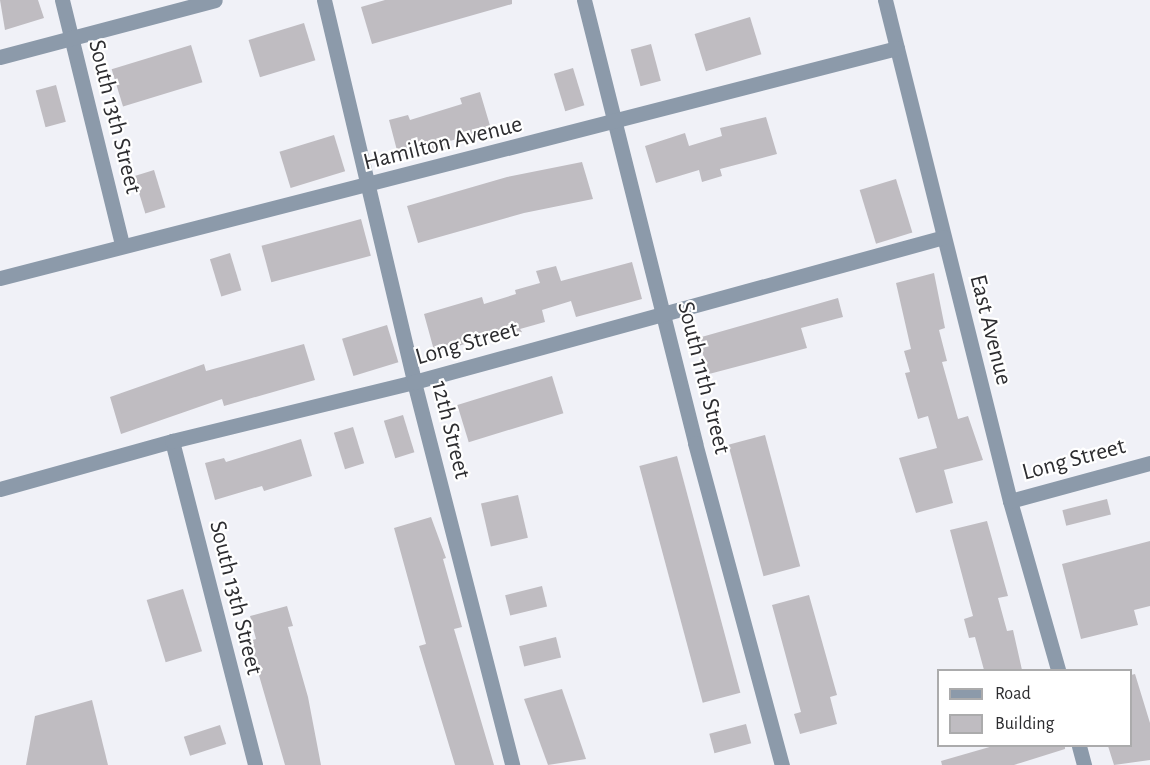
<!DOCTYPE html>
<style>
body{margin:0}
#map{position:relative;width:1150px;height:765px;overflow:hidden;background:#f0f1f7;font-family:"Alegreya Sans",sans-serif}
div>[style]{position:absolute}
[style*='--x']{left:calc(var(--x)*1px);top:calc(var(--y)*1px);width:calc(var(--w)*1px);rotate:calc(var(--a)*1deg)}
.building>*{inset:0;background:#bfbcc1;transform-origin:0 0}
.minor>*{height:15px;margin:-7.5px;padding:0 7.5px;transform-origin:7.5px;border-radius:7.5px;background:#8c9aaa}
span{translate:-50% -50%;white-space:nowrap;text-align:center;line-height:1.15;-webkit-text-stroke:4.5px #fff;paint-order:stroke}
.street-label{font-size:24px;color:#2d2d30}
.legend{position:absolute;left:937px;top:669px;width:195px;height:78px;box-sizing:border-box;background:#fff;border:2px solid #ababac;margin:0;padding:8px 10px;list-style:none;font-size:18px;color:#2d2d30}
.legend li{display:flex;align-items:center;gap:12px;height:30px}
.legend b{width:30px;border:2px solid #ababac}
</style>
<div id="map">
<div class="building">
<div style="clip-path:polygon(0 0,38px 0,44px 18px,5px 30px)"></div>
<div style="clip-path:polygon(385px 0,512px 0,512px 4px,372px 44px,361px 7px)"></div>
<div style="left:750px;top:17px;width:39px;height:58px;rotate:73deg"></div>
<div style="left:304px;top:23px;width:39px;height:58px;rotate:73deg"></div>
<div style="left:651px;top:44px;width:38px;height:21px;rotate:75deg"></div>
<div style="left:191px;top:45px;width:39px;height:83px;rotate:73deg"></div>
<div style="left:573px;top:68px;width:39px;height:20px;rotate:73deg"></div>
<div style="left:56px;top:85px;width:38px;height:21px;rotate:75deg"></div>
<div style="clip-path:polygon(480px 92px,491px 129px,450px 141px,452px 147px,432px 153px,431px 148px,399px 158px,389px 120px,408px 115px,410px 120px,462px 104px,460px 98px)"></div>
<div style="clip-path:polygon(766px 117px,777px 154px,720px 169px,722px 176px,702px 182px,699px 170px,656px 183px,645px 146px,685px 133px,689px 146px,722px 136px,720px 128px)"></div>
<div style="left:334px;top:135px;width:38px;height:57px;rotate:73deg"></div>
<div style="clip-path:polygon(582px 162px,593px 199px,524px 213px,418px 243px,407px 206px,507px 177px)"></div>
<div style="left:154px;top:170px;width:39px;height:21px;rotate:73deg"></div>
<div style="left:896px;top:179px;width:56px;height:38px;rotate:73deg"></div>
<div style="left:361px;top:219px;width:38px;height:103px;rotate:75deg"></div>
<div style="left:230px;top:253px;width:39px;height:21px;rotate:73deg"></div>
<div style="clip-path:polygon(632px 262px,642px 299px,576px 317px,571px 301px,542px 310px,545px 322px,520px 329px,522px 332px,502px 338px,500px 332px,435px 354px,424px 314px,482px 297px,484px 304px,516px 294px,515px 290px,540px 283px,536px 271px,556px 266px,561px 281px)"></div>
<div style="clip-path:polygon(934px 273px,945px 328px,939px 330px,947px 361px,942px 362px,958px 419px,968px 416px,983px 460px,944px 470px,953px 503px,916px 513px,899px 458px,937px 448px,928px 416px,918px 419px,905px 373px,910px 372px,904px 351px,911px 349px,896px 283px)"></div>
<div style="clip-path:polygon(838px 298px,843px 317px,801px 328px,807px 348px,709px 374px,698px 338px)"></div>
<div style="left:387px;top:325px;width:39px;height:47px;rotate:73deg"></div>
<div style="clip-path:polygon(304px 344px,315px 380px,224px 406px,222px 399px,121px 434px,110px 397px,204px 364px,206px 371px)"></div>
<div style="left:552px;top:376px;width:39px;height:99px;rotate:73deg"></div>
<div style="left:403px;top:415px;width:39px;height:20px;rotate:73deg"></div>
<div style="left:353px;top:427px;width:38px;height:20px;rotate:73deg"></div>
<div style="left:765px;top:435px;width:136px;height:38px;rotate:75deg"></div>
<div style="clip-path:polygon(301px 439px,312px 476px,264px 491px,262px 486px,215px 500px,205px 463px,224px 458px,226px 462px)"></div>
<div style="left:677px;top:456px;width:245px;height:39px;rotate:75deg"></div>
<div style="left:518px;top:495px;width:44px;height:38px;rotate:77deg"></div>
<div style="left:1107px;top:499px;width:16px;height:46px;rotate:76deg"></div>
<div style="clip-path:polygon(431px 517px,446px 558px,443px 559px,462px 627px,454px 629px,494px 765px,455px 765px,419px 646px,426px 644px,394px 528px)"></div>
<div style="clip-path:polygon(987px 521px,1008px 596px,998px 598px,1007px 631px,1013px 630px,1022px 670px,984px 670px,975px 637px,969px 638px,964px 619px,973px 616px,950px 530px)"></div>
<div style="clip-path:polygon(1150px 541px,1150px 606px,1134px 610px,1138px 625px,1081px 639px,1062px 564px)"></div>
<div style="left:542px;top:586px;width:21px;height:38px;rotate:76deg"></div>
<div style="left:183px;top:589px;width:65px;height:38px;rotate:73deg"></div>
<div style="clip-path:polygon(809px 595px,837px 695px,830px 697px,837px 724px,800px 734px,794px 714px,801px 712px,772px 605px)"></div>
<div style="clip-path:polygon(287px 606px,293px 626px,288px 627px,308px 697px,321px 765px,285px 765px,249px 641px,256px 639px,250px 616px)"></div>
<div style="left:556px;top:637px;width:21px;height:38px;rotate:76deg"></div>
<div style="clip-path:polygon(1135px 674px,1150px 723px,1150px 760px,1114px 765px,1108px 746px,1131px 746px,1131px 675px)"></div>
<div style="clip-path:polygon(562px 689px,586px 759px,548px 765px,524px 699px)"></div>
<div style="clip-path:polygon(92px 700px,108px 765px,26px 765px,35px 716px)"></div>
<div style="left:746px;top:724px;width:20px;height:38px;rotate:75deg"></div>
<div style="left:220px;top:725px;width:20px;height:38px;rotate:72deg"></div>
<div style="clip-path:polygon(993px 746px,1065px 746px,1065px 749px,1014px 765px,942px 765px,941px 761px)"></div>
</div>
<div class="minor">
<div style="--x:62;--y:0;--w:252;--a:76.2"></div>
<div style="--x:324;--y:0;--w:392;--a:76.7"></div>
<div style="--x:414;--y:382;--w:395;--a:75.6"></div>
<div style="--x:584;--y:0;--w:457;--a:75.9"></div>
<div style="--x:695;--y:443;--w:334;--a:74.9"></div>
<div style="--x:885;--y:0;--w:516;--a:75.99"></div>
<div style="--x:1010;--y:501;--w:176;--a:74.1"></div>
<div style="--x:0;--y:57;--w:222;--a:-14.8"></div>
<div style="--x:0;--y:278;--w:926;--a:-14.38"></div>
<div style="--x:172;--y:441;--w:334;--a:75.6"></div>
<div style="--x:0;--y:489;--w:179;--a:-15.6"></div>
<div style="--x:172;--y:441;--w:249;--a:-13.7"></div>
<div style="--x:414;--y:382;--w:549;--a:-15.3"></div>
<div style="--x:1010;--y:501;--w:145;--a:-15.2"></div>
<div style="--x:1079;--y:746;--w:20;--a:75"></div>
</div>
<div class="street-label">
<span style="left:114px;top:117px;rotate:76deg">South 13th Street</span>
<span style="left:443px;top:144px;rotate:-14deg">Hamilton Avenue</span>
<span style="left:990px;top:330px;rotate:76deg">East Avenue</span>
<span style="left:467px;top:344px;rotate:-16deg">Long Street</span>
<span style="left:703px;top:378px;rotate:76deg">South 11th Street</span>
<span style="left:450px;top:430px;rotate:76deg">12th Street</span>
<span style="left:1074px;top:460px;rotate:-15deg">Long Street</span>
<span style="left:235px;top:598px;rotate:76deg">South 13th Street</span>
</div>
<ul class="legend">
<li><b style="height:8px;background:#8c9aaa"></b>Road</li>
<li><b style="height:16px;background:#bfbcc1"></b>Building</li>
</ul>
</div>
